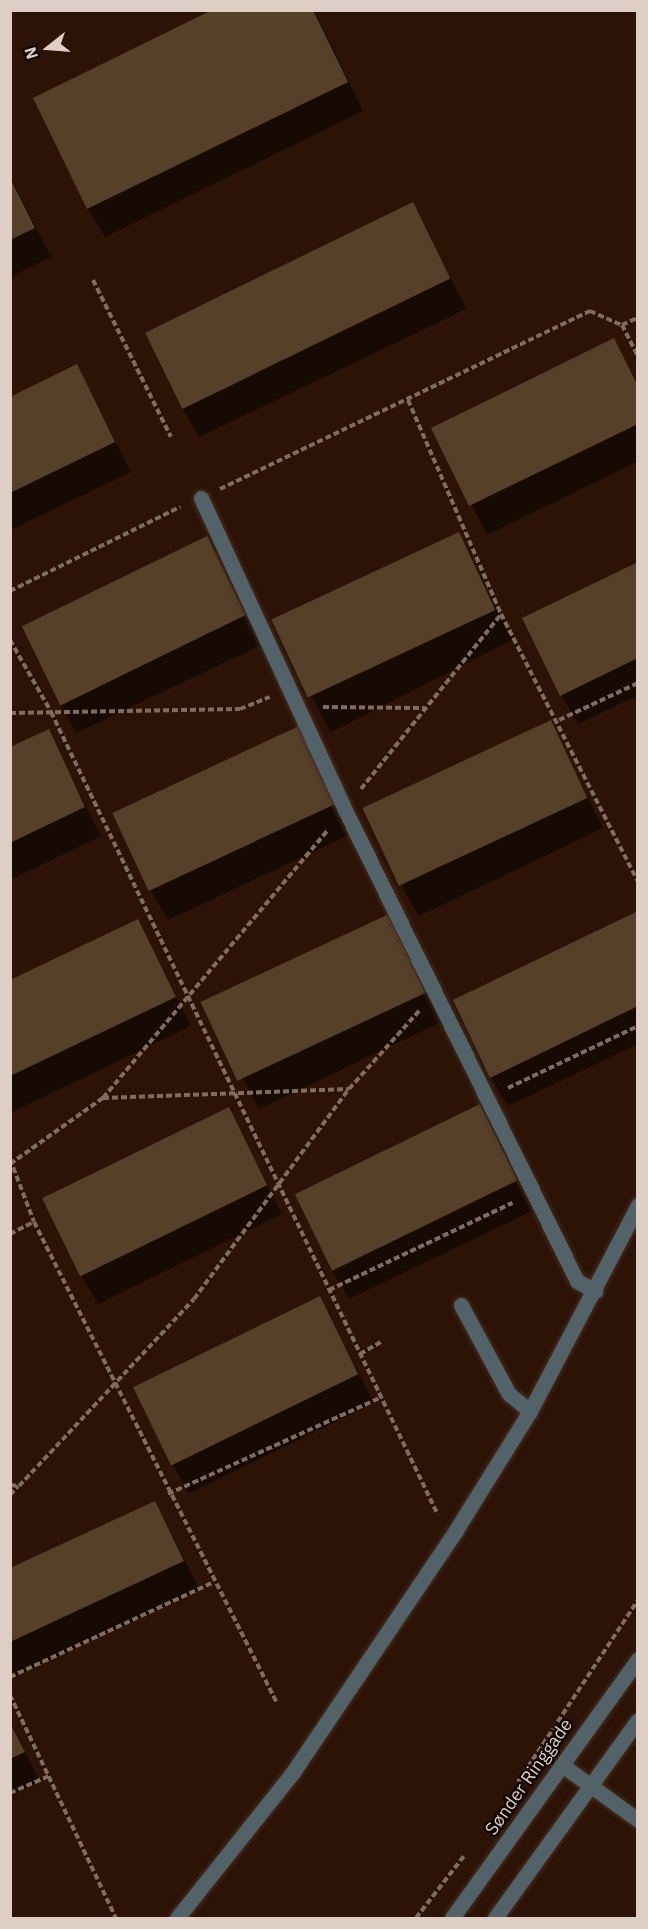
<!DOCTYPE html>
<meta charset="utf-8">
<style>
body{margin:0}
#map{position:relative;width:648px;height:1929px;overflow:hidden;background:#2c1306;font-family:"IBM Plex Sans",sans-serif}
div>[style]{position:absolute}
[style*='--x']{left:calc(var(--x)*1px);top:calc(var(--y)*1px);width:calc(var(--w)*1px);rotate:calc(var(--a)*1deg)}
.shadow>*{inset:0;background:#0007;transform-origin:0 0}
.building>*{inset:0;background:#56402a;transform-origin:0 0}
.path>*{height:4px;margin-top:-2px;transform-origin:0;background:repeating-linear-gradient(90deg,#816c60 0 6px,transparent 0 9px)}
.roads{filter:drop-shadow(0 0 2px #452d21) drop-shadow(0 0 2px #452d21)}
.minor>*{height:15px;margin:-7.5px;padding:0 7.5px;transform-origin:7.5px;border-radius:7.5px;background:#536169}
span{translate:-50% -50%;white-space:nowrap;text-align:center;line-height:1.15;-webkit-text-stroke:4.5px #0d0401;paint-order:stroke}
.street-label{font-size:18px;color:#dfcec5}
.frame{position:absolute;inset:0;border:12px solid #dfcec5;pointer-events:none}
.north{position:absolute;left:18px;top:18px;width:60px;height:60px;-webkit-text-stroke:4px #0d0401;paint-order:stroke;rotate:253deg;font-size:16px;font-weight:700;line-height:24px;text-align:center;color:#dfcec5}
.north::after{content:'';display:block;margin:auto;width:21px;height:27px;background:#dfcec5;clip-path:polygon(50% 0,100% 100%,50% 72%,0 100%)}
</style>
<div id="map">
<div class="shadow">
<div style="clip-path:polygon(215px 10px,314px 10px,363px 111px,105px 237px,88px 208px)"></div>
<div style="clip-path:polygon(10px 177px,51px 257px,10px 277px)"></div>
<div style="clip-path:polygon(413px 204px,466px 309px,199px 437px,182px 408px)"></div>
<div style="clip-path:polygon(614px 340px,638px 384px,638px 461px,487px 535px,433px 428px)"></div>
<div style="clip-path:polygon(77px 366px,131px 472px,10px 530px,10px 399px)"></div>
<div style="left:458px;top:534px;width:119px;height:204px;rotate:63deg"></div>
<div style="clip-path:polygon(207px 538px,261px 645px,76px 733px,60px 704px)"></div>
<div style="clip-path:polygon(638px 563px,638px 695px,578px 724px,561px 695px)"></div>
<div style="clip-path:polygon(550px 722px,603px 828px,419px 916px,402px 887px)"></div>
<div style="clip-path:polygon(48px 731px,101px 836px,10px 880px,10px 749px)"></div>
<div style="clip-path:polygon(315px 757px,351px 834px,168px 920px,151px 891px)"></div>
<div style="clip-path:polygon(638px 912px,638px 1044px,508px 1106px,491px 1077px)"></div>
<div style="clip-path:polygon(138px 921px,191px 1026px,10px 1113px,10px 981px)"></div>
<div style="clip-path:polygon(405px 945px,441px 1022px,259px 1109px,204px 1006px)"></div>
<div style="clip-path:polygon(479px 1106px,532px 1211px,349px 1299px,332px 1270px)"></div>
<div style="clip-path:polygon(228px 1109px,282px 1214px,98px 1304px,81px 1275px)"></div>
<div style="clip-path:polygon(320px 1298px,374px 1403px,189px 1493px,172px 1464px)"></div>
<div style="clip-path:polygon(155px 1502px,200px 1590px,16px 1676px,10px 1667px,10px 1570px)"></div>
<div style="clip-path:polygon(10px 1721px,40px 1782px,10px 1796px)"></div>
</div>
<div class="building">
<div style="clip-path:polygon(212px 10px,313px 10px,348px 82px,87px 209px,33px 98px)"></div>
<div style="clip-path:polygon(10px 178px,35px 228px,10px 240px)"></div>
<div style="left:413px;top:202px;width:85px;height:298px;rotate:64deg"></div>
<div style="clip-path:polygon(614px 338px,638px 386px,638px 424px,469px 506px,431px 428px)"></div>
<div style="clip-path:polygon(77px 364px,115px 442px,10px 493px,10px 397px)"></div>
<div style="left:459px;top:532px;width:86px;height:207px;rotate:65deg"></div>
<div style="left:207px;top:536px;width:88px;height:206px;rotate:64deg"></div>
<div style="clip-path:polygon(638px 562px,638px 658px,560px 696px,522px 618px)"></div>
<div style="left:551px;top:720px;width:86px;height:208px;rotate:65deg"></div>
<div style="left:299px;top:726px;width:86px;height:206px;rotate:65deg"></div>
<div style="clip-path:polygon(49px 729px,85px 807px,10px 843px,10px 747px)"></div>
<div style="clip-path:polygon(638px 911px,638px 1006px,490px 1078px,453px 1000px)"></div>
<div style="left:389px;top:914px;width:87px;height:208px;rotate:65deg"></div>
<div style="clip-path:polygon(138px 919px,176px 997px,10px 1076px,10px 980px)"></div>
<div style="left:480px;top:1104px;width:85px;height:206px;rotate:64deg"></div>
<div style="left:229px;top:1107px;width:87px;height:208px;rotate:64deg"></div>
<div style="left:320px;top:1296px;width:87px;height:208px;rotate:64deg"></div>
<div style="clip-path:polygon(155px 1501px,184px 1561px,10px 1642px,10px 1568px)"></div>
<div style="clip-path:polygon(10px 1723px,25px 1752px,10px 1759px)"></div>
</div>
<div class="path">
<div style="--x:93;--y:280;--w:175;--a:63.6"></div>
<div style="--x:622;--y:325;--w:17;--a:-25"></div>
<div style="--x:408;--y:400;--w:233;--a:66.5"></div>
<div style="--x:501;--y:614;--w:301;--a:62.9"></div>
<div style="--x:220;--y:489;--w:411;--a:-25.7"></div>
<div style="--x:590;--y:311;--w:35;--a:24"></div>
<div style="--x:622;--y:325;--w:36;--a:63"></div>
<div style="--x:10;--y:591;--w:190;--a:-26.3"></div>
<div style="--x:10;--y:640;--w:83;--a:60.3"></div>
<div style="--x:51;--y:712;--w:891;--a:64.27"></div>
<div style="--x:323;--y:707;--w:101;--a:0.6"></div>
<div style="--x:10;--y:713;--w:230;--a:-1"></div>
<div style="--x:240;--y:709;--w:32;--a:-22"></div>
<div style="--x:559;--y:720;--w:87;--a:-25.1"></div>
<div style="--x:361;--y:789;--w:224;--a:-51.3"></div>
<div style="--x:508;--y:1088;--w:144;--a:-25.5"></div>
<div style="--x:103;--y:1098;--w:246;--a:-2.1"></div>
<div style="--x:10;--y:1159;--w:67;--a:69.1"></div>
<div style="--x:34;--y:1222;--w:537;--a:63.2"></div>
<div style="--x:10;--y:1164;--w:114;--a:-35.4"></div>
<div style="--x:103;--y:1098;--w:350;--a:-50"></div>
<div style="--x:10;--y:1234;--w:27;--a:-27"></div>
<div style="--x:329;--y:1290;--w:203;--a:-25.4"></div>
<div style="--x:360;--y:1354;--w:24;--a:-30"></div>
<div style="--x:10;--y:1485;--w:9;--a:6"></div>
<div style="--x:19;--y:1486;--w:256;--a:-46.9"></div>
<div style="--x:194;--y:1299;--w:261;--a:-53.6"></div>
<div style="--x:349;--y:1089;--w:105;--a:-48.1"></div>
<div style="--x:168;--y:1494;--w:233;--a:-24.4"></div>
<div style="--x:10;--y:1495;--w:12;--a:-48"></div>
<div style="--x:10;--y:1677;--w:223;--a:-25"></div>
<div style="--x:10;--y:1695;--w:247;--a:64.6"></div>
<div style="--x:518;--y:1782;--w:218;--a:-56.6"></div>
<div style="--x:10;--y:1793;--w:43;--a:-23.6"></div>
<div style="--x:416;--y:1918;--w:78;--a:-52.3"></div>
</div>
<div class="roads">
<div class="minor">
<div style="--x:201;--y:498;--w:344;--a:65.2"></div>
<div style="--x:345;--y:810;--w:525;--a:63.78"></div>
<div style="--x:577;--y:1281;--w:21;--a:29"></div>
<div style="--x:461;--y:1305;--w:101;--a:61.7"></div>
<div style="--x:509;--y:1394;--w:27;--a:39"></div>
<div style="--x:562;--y:1765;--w:94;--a:35.9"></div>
<div style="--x:177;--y:1918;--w:186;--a:-51.5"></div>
<div style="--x:293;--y:1772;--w:292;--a:-56"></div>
<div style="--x:456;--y:1530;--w:140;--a:-58.1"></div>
<div style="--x:530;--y:1411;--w:233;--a:-62.3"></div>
<div style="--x:452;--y:1918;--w:319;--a:-54.3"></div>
<div style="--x:495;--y:1918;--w:244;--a:-54.2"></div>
</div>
</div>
<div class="street-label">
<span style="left:529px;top:1777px;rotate:-55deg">Sønder Ringgade</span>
</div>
<div class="frame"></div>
<div class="north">N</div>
</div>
